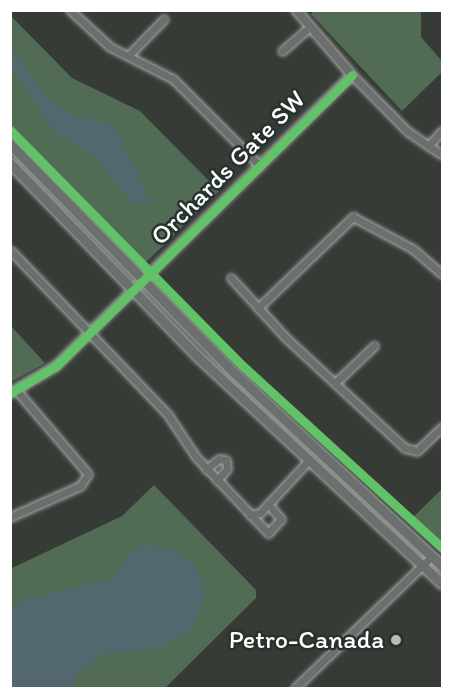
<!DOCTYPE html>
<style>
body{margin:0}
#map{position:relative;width:453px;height:699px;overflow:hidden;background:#363b36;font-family:Itim,sans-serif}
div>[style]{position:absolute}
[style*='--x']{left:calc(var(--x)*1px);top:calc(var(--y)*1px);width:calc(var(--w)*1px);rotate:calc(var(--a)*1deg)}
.green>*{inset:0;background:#526b55}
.water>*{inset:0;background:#52686e}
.roads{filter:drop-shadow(0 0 2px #a5a7a5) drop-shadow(0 0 2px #a5a7a5)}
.minor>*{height:7px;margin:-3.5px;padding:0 3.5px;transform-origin:3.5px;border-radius:3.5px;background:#6b6f6d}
.tertiary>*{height:8px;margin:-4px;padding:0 4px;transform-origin:4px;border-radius:4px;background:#6b6f6d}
.secondary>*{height:9px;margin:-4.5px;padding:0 4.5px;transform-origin:4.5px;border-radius:4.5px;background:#6b6f6d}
.cycleway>*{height:9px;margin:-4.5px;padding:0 4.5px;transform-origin:4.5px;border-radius:4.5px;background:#61c268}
.dots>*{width:16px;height:16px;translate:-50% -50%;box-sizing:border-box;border:3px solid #26332d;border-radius:50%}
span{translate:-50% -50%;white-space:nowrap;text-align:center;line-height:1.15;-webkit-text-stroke:5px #26332d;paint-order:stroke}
.street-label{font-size:26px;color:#fff}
.poi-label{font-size:26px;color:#fff}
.right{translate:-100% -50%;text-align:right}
.frame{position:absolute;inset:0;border:12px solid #fff;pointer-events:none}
</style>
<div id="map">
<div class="green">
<div style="clip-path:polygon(315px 10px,421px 11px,421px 37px,442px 61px,442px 72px,402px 111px,311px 14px)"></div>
<div style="clip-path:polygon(10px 15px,72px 78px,140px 111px,219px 191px,144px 264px,11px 128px)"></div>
<div style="clip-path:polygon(11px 326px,45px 363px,11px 382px,10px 382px)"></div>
<div style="clip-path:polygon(154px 485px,256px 590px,256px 598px,165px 688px,11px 688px,10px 569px,122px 516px)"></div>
<div style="clip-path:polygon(442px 489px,442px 547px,411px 519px)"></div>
</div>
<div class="water">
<div style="clip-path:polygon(11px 48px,52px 103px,72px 115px,113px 124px,152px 203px,132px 204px,98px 159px,56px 133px,11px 66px)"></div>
<div style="clip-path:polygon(145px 544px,175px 550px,196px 566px,205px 595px,192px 629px,163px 647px,100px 655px,76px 677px,73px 688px,11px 688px,12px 611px,21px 601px,115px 578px,130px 552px)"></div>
</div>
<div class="roads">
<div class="minor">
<div style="--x:70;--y:10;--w:54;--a:42.8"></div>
<div style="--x:110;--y:47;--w:71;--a:26.9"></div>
<div style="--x:173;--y:79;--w:123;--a:45"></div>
<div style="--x:282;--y:51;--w:35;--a:-41"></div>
<div style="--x:129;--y:55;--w:50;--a:-45.8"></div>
<div style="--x:352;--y:75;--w:78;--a:45.5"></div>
<div style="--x:407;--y:131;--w:42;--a:34.4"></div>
<div style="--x:428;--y:146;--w:21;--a:-47"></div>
<div style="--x:11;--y:251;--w:227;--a:46.2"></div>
<div style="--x:168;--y:415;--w:50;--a:56.3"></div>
<div style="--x:196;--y:457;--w:105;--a:46.5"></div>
<div style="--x:268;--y:533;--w:19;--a:-47"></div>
<div style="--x:281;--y:519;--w:20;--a:-131"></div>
<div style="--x:231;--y:278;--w:80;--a:47.5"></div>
<div style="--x:285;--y:337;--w:163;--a:42.8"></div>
<div style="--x:405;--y:448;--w:12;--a:14"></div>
<div style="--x:417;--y:451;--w:35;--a:-44"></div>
<div style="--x:258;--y:308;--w:132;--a:-43.8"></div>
<div style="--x:353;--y:217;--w:68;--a:28.1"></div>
<div style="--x:413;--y:249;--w:38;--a:41"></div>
<div style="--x:335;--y:383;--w:54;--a:-43.5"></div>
<div style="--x:206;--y:469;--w:16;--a:-38"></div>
<div style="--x:219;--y:459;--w:7;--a:8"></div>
<div style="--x:226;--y:460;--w:9;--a:84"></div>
<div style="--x:227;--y:469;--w:15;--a:132"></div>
<div style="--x:250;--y:515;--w:10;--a:-11"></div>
<div style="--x:260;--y:513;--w:72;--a:-47.2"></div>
<div style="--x:10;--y:517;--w:77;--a:-23.9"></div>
<div style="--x:80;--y:486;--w:14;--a:-56"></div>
<div style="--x:88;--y:474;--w:109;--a:-130.5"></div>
<div style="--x:295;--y:688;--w:190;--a:-43.9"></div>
</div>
<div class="tertiary">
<div style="--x:10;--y:393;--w:53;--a:-30.4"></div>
<div style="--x:56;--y:366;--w:415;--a:-44.5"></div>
<div style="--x:352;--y:75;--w:86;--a:-130.7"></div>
</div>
<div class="secondary">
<div style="--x:10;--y:144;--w:313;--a:45.6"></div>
<div style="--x:229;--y:368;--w:291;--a:42.9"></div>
<div style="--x:10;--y:163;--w:269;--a:45.9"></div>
<div style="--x:197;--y:356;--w:335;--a:42.9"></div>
</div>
</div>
<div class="cycleway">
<div style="--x:10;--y:130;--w:332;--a:45.4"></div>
<div style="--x:243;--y:366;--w:270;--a:42.4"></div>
<div style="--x:10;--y:393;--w:53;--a:-30.4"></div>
<div style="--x:56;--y:366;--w:415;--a:-44.5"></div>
</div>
<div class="dots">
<div style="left:396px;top:640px;background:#b9bab9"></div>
</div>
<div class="street-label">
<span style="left:228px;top:168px;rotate:-45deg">Orchards Gate SW</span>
</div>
<div class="poi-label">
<span class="right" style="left:384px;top:640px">Petro-Canada</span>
</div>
<div class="frame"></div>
</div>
